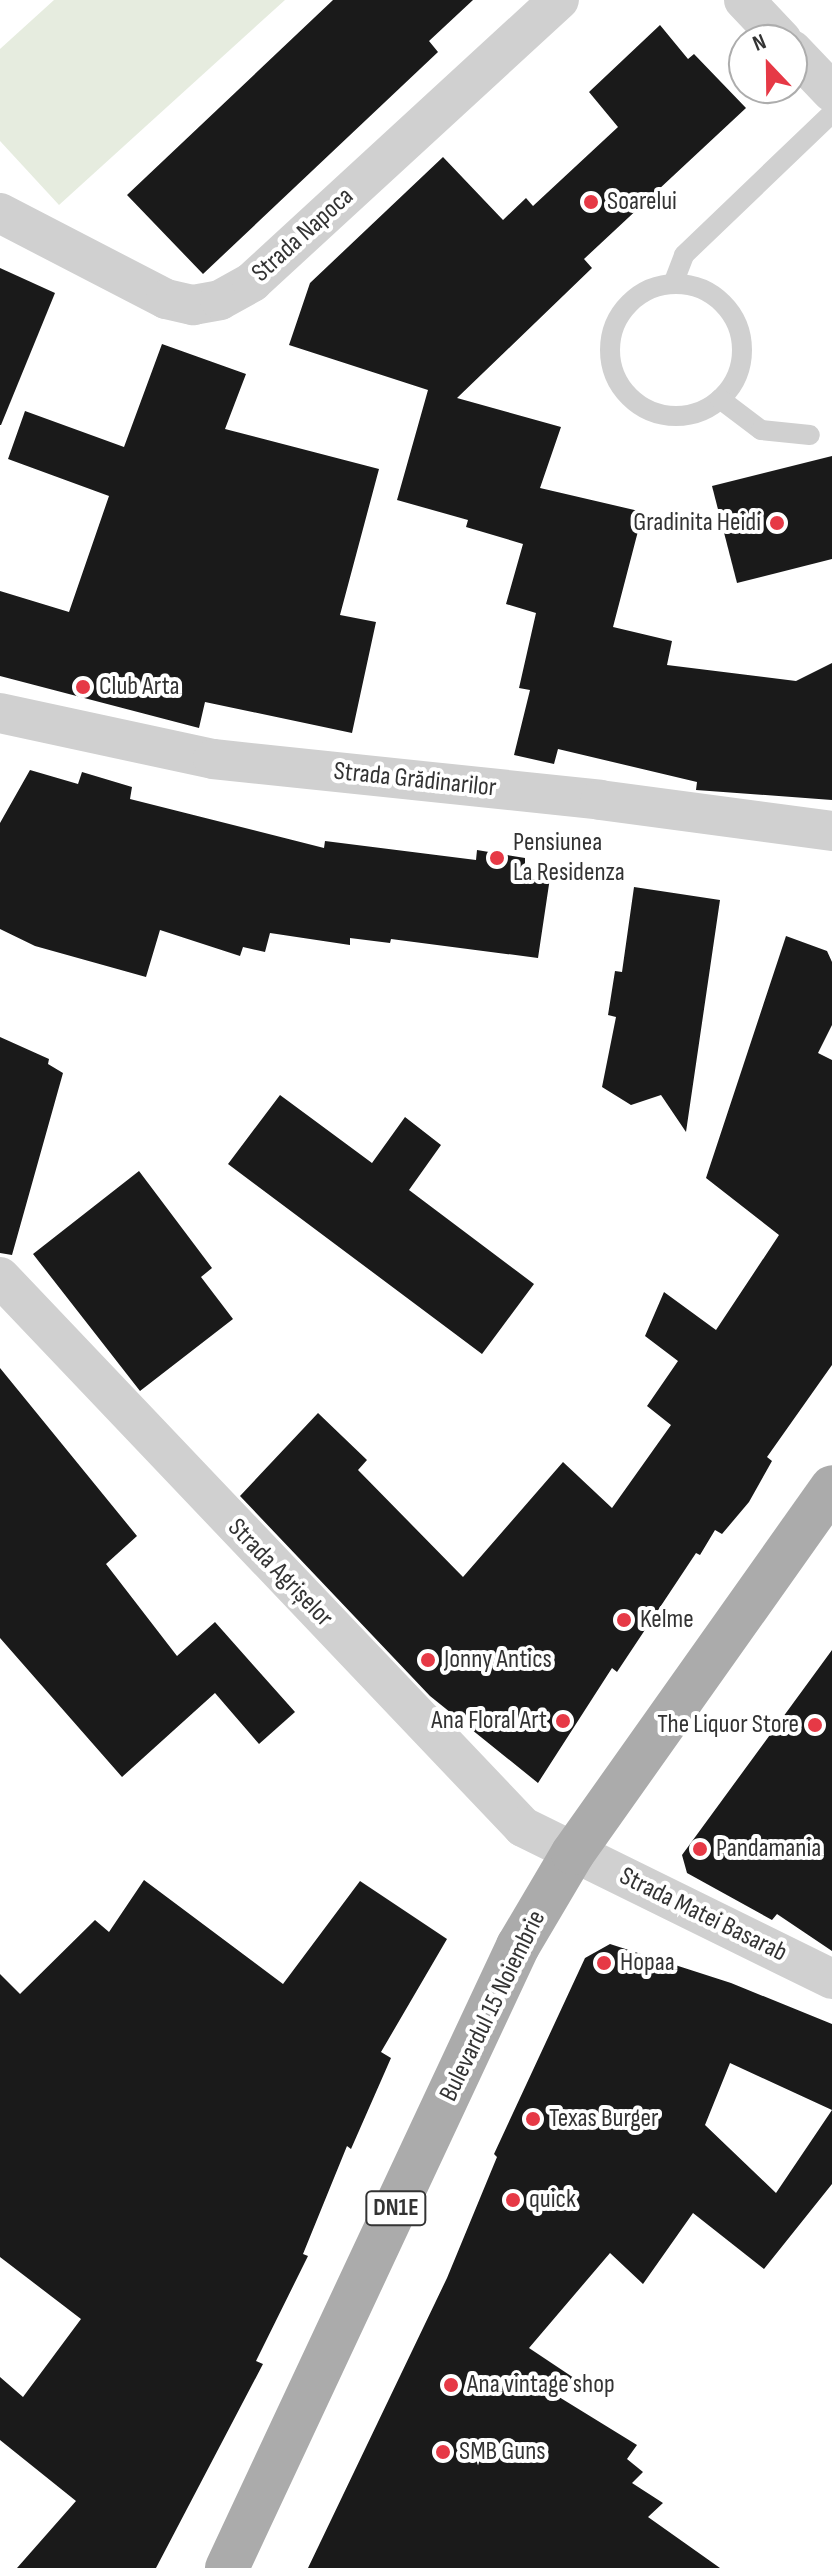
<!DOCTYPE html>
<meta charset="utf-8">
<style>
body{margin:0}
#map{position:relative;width:832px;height:2568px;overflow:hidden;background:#fff;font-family:"Sofia Sans Condensed",sans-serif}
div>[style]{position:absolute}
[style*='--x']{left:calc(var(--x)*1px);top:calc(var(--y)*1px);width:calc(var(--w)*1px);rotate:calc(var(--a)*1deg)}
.green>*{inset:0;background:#e6ecdf}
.building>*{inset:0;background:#1a1a1a}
.lane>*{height:20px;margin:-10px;padding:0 10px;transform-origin:10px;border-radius:10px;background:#d0d0d0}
.lane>.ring{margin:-10px;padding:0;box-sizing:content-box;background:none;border:20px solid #d0d0d0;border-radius:50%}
.street>*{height:40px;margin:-20px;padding:0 20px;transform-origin:20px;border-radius:20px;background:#d0d0d0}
.primary>*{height:44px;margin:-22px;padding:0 22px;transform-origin:22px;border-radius:22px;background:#ababab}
.dots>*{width:22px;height:22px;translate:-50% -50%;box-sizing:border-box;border:4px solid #fff;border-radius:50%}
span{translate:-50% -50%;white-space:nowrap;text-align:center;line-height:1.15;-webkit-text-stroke:8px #fff;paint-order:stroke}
.shield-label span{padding:2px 6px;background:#fff;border:2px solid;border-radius:6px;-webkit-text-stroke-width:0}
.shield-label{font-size:24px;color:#333;font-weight:700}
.poi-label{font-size:26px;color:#333}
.left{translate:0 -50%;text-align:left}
.right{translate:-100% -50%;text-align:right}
.street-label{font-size:26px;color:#333}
.north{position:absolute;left:728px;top:24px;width:80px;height:80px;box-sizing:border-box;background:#fff;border:2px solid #adadad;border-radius:50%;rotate:338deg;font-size:22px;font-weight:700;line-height:32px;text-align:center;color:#333}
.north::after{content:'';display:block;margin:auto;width:28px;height:36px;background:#e63946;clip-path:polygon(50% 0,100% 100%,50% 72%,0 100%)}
</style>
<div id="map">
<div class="green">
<div style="clip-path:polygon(54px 0,285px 0,59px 205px,0 141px,0 49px)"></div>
</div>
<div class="building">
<div style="clip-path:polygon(333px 0,473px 0,429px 41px,438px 52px,203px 274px,127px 195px)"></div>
<div style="clip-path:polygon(660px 25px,688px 59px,694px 54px,746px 108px,584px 259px,592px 268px,457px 398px,561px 427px,540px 488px,643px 512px,613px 627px,672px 641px,667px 665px,796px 681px,832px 663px,832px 800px,696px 790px,697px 782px,558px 749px,554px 764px,514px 755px,530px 690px,519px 688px,536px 613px,506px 604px,523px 544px,466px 527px,468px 520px,397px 500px,428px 390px,289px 345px,310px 283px,443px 157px,503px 220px,526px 198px,533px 206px,618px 127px,589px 92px)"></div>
<div style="clip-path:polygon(0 268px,55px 293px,1px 425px,0 425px)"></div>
<div style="clip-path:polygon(162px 344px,246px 374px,225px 429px,379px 469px,340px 615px,376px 622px,352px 733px,205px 702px,199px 728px,0 676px,0 591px,69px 612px,109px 496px,8px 459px,25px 411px,124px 447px)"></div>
<div style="clip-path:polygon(832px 456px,832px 559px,737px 583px,712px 486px)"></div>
<div style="clip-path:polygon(30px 770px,78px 784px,82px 772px,132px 787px,130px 799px,324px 848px,325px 841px,476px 860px,477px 850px,525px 858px,525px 868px,551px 871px,538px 958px,391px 939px,390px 943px,350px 938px,350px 945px,270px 933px,265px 952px,243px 947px,240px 956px,160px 930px,146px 977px,35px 946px,0 929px,0 823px)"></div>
<div style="clip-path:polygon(634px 887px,720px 900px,686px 1132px,661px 1095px,631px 1105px,602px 1087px,616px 1017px,608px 1015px,615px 971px,622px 972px)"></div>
<div style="clip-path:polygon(786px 936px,827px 951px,832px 962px,832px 1025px,818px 1053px,832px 1060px,832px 1365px,767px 1457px,772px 1461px,749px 1502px,722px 1534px,715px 1530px,700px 1555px,696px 1553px,617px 1672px,612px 1668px,538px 1783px,430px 1696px,240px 1496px,318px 1413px,367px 1460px,358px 1470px,463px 1577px,563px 1462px,612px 1508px,671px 1425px,647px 1406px,678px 1361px,645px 1336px,664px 1292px,716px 1330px,779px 1235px,706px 1178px)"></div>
<div style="clip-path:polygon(0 1037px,49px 1059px,48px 1064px,63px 1073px,12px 1255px,0 1253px)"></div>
<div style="clip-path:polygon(280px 1095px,372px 1163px,405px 1117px,441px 1145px,409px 1190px,534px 1284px,482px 1354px,228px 1164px)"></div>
<div style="clip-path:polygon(139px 1171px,212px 1268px,201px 1277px,233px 1319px,140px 1391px,33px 1254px)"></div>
<div style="clip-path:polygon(0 1368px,137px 1536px,106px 1564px,177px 1656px,215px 1622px,295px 1712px,259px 1744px,215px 1693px,122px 1777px,0 1638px)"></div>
<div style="clip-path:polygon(832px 1650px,832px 1951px,777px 1914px,772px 1920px,687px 1873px,682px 1855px)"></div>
<div style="clip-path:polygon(144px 1880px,283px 1984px,360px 1881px,447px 1939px,381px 2052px,391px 2058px,351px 2149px,347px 2146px,303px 2254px,308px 2256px,256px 2361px,263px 2364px,156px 2568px,17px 2568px,76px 2501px,0 2440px,0 2377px,23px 2397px,81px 2319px,0 2257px,0 1974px,20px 1994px,95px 1920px,109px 1932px)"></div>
<div style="clip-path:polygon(evenodd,610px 1944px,731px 1983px,832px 2024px,832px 2184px,764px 2269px,693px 2213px,643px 2284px,610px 2253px,529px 2348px,574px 2378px,559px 2397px,637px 2445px,627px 2459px,643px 2472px,632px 2483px,663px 2503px,648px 2517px,720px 2568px,308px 2568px,447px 2278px,497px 2157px,494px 2154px,585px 1958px,610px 1944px,730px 2063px,832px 2110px,776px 2193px,705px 2125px,730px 2063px)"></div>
</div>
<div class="lane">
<div style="--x:673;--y:284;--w:31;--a:-69"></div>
<div style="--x:684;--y:255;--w:205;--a:-43.8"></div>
<div class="ring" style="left:610px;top:284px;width:112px;height:112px"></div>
<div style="--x:720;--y:399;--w:51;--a:37.1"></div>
<div style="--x:761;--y:430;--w:49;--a:5.8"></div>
</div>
<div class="street">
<div style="--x:744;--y:0;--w:55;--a:46.5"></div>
<div style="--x:792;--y:50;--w:58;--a:46.4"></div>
<div style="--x:0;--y:213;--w:187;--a:27.4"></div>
<div style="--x:166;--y:299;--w:28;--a:13"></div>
<div style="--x:193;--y:305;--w:27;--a:-10"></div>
<div style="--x:220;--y:300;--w:37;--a:-29"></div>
<div style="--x:252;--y:282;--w:417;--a:-42.6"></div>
<div style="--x:0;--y:713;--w:218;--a:12.2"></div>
<div style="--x:213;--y:759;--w:389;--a:6"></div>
<div style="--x:600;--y:800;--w:234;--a:7.6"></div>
<div style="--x:0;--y:1277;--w:759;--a:46.44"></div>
<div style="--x:523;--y:1827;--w:344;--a:26.2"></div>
</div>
<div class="primary">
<div style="--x:227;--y:2568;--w:687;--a:-64.93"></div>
<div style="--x:518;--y:1946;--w:108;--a:-59.4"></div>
<div style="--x:573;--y:1853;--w:448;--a:-54.7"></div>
</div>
<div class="dots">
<div style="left:591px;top:202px;background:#e63946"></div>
<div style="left:777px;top:523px;background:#e63946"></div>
<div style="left:83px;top:687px;background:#e63946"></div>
<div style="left:497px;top:858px;background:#e63946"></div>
<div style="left:624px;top:1620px;background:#e63946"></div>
<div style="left:428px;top:1660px;background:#e63946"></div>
<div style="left:563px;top:1721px;background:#e63946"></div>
<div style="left:815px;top:1725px;background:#e63946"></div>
<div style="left:700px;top:1849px;background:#e63946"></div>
<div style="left:604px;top:1963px;background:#e63946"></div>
<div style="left:533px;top:2119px;background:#e63946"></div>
<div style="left:513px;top:2200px;background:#e63946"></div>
<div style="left:451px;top:2385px;background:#e63946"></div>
<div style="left:443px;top:2452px;background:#e63946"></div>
</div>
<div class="shield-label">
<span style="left:396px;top:2208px">DN1E</span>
</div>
<div class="poi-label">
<span class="left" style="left:607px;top:202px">Soarelui</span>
<span class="right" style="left:761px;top:523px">Gradinita Heidi</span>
<span class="left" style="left:99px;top:687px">Club Arta</span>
<span class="left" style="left:513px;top:858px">Pensiunea<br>La Residenza</span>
<span class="left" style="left:640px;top:1620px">Kelme</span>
<span class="left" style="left:444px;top:1660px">Jonny Antics</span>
<span class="right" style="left:547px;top:1721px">Ana Floral Art</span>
<span class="right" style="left:799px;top:1725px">The Liquor Store</span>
<span class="left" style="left:716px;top:1849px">Pandamania</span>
<span class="left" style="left:620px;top:1963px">Hopaa</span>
<span class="left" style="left:549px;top:2119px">Texas Burger</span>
<span class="left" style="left:529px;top:2200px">quick</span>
<span class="left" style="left:467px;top:2385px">Ana vintage shop</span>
<span class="left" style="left:459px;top:2452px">SMB Guns</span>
</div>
<div class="street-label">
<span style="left:303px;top:235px;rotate:-42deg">Strada Napoca</span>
<span style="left:415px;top:780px;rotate:6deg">Strada Grădinarilor</span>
<span style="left:280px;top:1573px;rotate:46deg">Strada Agrișelor</span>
<span style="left:703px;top:1915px;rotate:26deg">Strada Matei Basarab</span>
<span style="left:493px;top:2006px;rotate:-64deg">Bulevardul 15 Noiembrie</span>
</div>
<div class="north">N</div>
</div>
